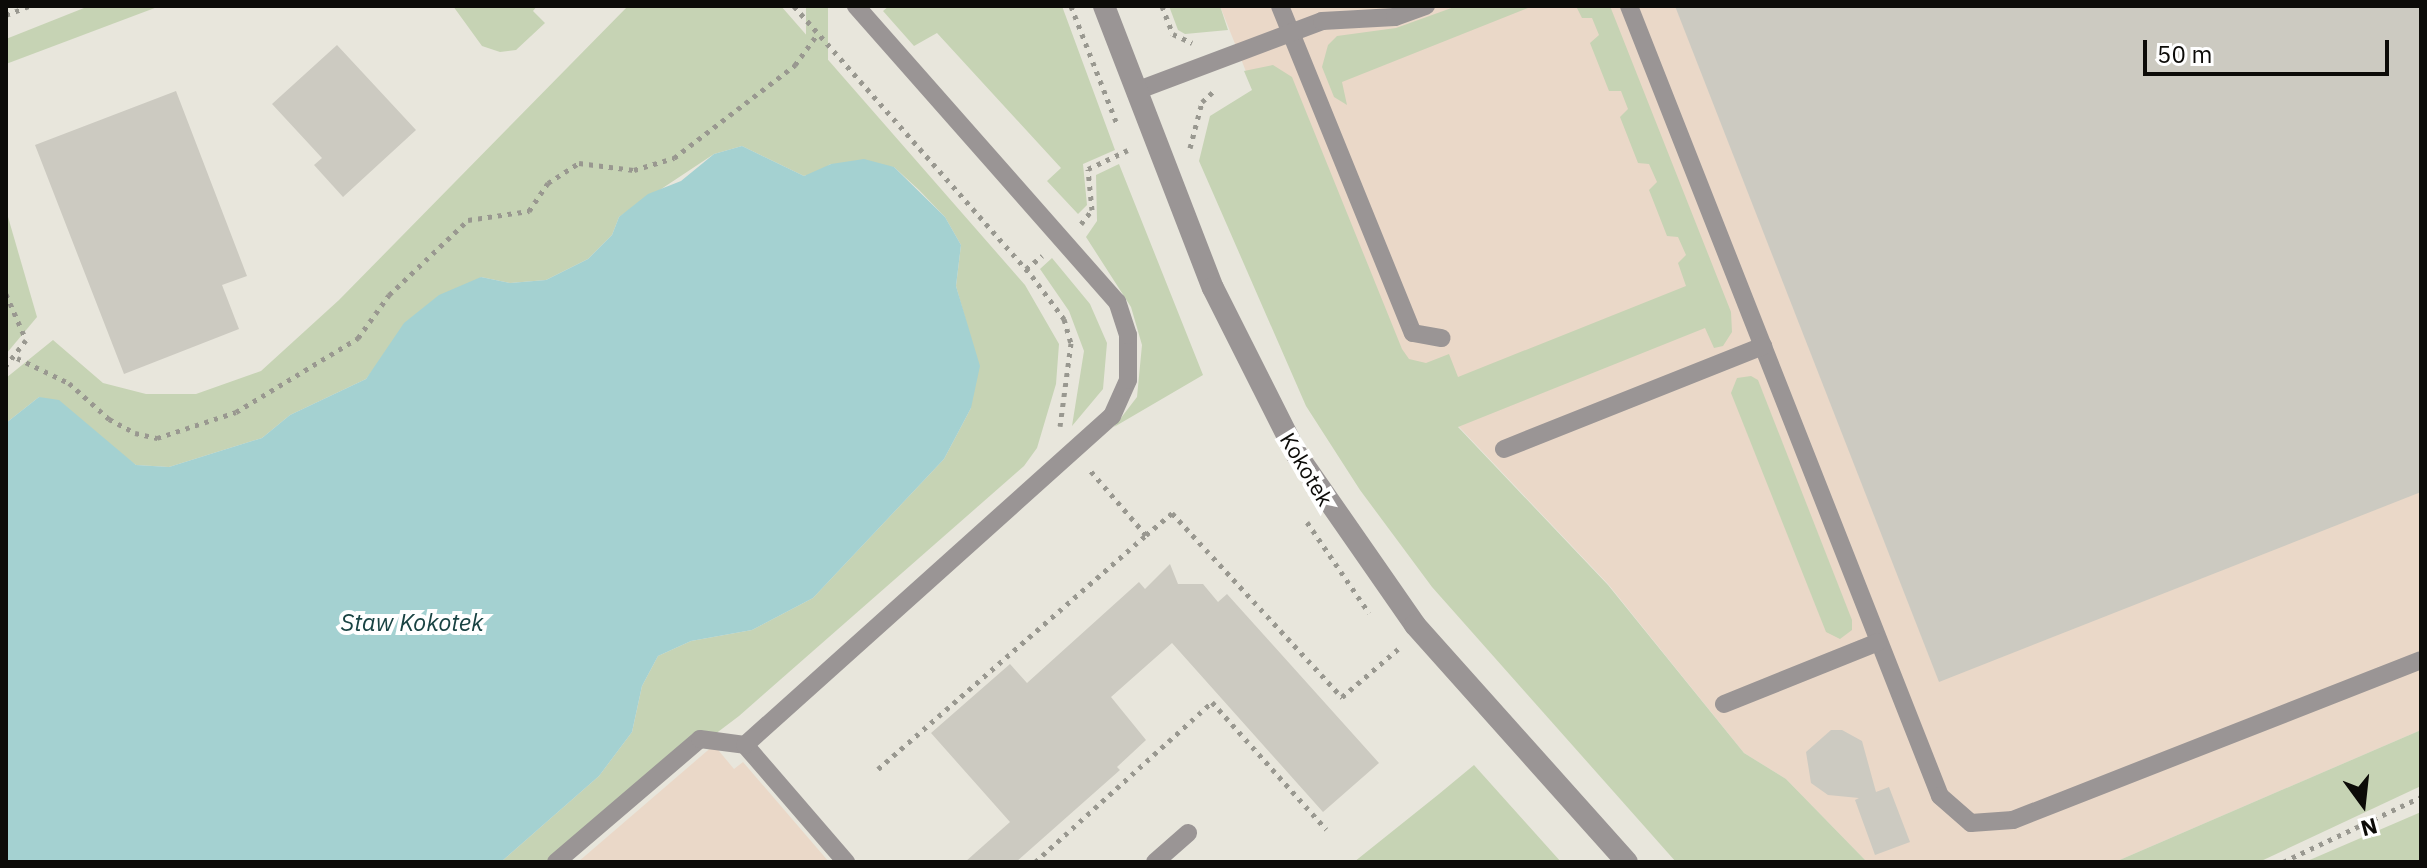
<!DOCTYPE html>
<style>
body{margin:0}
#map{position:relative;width:2427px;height:868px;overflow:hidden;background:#e8e6dc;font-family:"IBM Plex Sans",sans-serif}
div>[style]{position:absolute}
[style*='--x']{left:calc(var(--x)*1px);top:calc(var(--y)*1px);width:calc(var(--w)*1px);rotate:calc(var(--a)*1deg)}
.industrial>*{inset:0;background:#ead8c8}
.green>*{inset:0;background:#c6d3b4;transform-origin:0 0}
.water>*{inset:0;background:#a4d1d1}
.building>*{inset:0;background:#cccac1}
.path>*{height:5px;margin-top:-2.5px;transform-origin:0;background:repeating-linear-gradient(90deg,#999890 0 4px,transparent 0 10px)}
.service>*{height:18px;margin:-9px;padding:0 9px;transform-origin:9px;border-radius:9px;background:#9a9595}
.minor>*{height:22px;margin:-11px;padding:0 11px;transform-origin:11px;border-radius:11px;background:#9a9595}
span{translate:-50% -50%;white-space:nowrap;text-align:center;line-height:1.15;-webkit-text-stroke:8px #fff;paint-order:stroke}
.street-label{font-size:22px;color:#0c0b08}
.water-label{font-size:24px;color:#194343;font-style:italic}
.frame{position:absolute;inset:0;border:8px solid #0c0b08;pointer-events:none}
.north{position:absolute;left:2323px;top:764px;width:80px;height:80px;-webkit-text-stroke:6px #fff;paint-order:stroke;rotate:165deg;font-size:22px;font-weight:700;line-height:32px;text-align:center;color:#0c0b08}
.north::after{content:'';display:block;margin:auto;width:28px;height:36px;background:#0c0b08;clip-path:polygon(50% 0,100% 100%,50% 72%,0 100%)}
.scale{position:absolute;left:2143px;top:40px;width:246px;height:36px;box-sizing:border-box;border:4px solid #0c0b08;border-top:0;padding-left:10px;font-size:24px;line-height:28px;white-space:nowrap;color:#0c0b08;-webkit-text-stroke:6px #fff;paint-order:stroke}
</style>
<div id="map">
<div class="industrial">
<div style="clip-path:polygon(1220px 6px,2421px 6px,2421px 730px,2115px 862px,1867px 862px,1786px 779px,1744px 753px,1608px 584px,1386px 350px,1266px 122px)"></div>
<div style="clip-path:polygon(714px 745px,734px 769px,743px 762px,829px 862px,578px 862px)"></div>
</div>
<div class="green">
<div style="clip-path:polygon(89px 6px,160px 6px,6px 64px,6px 39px)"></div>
<div style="clip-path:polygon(453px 6px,537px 6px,533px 11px,545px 23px,516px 50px,500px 52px,482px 46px)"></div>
<div style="clip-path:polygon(628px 6px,781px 6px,1025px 285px,1059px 344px,1056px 384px,1037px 448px,1024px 466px,739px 716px,546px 862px,501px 862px,599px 776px,632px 732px,642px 686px,658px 656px,691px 641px,752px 630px,813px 598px,944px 459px,971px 408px,967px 325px,956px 286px,961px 245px,945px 217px,919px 190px,894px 167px,831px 164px,804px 176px,742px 146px,714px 154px,619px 217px,612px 235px,588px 259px,546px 280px,510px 283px,481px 277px,386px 353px,366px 379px,290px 415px,262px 438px,169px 467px,136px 465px,39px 397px,6px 423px,6px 378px,53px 340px,103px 383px,146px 394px,196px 394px,261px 371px,339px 300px)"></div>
<div style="left:806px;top:6px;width:22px;height:337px"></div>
<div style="clip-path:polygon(889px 6px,1062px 6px,1115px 150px,1083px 164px,1087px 205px,1078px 214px,1047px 181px,1061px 168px,937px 33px,914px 46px,883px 11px)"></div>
<div style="clip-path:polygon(1169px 6px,1220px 6px,1228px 30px,1185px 34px,1178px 30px)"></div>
<div style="clip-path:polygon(1457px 6px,1533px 6px,1342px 82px,1347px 105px,1334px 97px,1322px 67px,1328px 45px,1337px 36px,1396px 28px)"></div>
<div style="clip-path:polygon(1576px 6px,1610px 6px,1731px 312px,1732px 332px,1723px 346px,1714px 348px,1705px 328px,1458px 427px,1608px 585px,1744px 753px,1786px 779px,1867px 862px,1676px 862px,1432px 587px,1360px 490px,1306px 406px,1199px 161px,1210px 116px,1252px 90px,1244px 71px,1273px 65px,1292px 77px,1402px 349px,1409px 359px,1426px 363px,1449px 354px,1458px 377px,1686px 286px,1678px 263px,1686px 255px,1678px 237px,1667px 236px,1649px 190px,1657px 182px,1649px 164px,1638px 163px,1620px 117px,1628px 109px,1621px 91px,1609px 91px,1590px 43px,1599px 35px,1592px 18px,1582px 18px)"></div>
<div style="clip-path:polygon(1119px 164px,1203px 375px,1114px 427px,1137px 397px,1142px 345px,1131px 307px,1086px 237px,1097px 221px,1096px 175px)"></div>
<div style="clip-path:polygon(6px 210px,37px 317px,6px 354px)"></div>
<div style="clip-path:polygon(1052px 258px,1090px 304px,1107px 343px,1103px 389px,1072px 426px,1084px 351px,1069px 311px,1040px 269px)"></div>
<div style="clip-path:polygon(1751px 376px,1758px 380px,1852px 620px,1852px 630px,1840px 639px,1826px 632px,1731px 393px,1737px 378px)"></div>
<div style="clip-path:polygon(2421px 730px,2421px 786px,2259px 862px,2115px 862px)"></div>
<div style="clip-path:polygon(1474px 765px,1561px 862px,1354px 862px,1439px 794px)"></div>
<div style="clip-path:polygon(2421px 812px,2421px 862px,2305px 862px)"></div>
</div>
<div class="water">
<div style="clip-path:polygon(742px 146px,804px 176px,831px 164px,864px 159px,894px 167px,945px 217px,961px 245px,956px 286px,980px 366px,971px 408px,944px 459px,813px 598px,752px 630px,691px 641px,658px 656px,642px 686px,632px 732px,599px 776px,501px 862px,6px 862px,6px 423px,39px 397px,59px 400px,136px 465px,169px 467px,262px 438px,290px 415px,366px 379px,404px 323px,439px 295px,481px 277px,510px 283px,546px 280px,588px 259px,612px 235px,619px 217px,648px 194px,681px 181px,714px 154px)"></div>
</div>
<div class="building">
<div style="clip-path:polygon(1675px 6px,2421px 6px,2421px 492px,1939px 682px)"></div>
<div style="clip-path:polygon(337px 45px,416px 130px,343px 197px,314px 165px,322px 158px,272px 104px)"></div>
<div style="clip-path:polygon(176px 91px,247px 276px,222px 285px,239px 329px,124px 374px,35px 145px)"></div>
<div style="clip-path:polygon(1170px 564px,1178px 584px,1203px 584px,1218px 602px,1227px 594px,1379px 763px,1323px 812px,1172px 643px,1111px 697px,1146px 740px,1117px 767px,1120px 770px,1016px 862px,965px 862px,1010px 822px,931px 733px,1010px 664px,1027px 683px,1139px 582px,1145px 589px)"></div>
<div style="clip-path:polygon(1831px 730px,1842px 730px,1862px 741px,1876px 792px,1889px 787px,1910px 842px,1875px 855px,1855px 800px,1859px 798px,1828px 795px,1811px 783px,1806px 752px)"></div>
</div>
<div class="path">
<div style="--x:794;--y:6;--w:360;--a:48.6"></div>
<div style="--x:1032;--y:276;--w:54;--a:53.3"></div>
<div style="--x:1064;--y:319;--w:25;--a:74"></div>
<div style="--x:1071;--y:343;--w:84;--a:97.5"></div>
<div style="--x:1071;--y:6;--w:127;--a:68.7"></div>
<div style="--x:1162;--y:6;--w:30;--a:69"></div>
<div style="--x:1173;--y:34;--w:21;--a:25"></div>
<div style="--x:6;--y:15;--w:25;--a:-21"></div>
<div style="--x:1190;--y:148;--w:48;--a:-75.4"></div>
<div style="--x:1202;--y:102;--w:18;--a:-43"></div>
<div style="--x:1081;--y:224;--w:18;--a:-52"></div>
<div style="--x:1092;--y:210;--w:41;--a:-95.6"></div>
<div style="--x:1088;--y:169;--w:44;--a:-25.4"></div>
<div style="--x:1026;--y:269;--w:21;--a:-39"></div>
<div style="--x:6;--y:294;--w:50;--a:66.5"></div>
<div style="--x:26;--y:340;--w:33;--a:128"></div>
<div style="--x:17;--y:358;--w:58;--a:25.7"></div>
<div style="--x:69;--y:383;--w:54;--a:42"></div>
<div style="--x:109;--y:419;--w:30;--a:28"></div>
<div style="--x:135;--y:433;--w:23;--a:13"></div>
<div style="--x:157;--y:438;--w:83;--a:-18.2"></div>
<div style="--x:236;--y:412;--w:143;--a:-31.2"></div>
<div style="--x:358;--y:338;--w:53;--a:-54.2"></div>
<div style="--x:389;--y:295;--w:109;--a:-43.5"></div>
<div style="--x:468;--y:220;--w:62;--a:-8.4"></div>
<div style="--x:529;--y:211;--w:34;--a:-56"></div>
<div style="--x:548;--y:183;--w:37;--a:-33"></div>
<div style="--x:579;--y:163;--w:55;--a:7.3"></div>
<div style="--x:634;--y:170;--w:42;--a:-16.7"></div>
<div style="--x:674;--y:158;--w:153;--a:-37.5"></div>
<div style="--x:795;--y:65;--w:39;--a:-54"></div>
<div style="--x:1307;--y:522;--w:110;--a:55.7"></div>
<div style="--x:1146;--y:535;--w:34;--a:-40"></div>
<div style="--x:1172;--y:513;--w:251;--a:47.3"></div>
<div style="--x:1342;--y:697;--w:74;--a:-40.6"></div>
<div style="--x:878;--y:769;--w:356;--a:-41.1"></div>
<div style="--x:1146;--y:535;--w:87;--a:-130.8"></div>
<div style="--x:1035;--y:862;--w:239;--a:-42.1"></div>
<div style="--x:1212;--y:702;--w:171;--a:48.1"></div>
<div style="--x:2283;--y:862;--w:153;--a:-25.2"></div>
</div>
<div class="service">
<div style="--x:1280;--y:6;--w:353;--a:67.9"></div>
<div style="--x:1413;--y:333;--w:29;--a:10"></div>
<div style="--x:1629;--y:6;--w:849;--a:68.51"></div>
<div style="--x:1940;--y:796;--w:41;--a:41.1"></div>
<div style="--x:1971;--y:823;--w:42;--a:-4.1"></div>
<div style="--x:2013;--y:820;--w:438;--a:-21.4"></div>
<div style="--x:1136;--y:91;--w:199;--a:-20.6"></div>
<div style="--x:1322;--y:21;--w:73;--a:-3.1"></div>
<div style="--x:1395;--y:17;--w:33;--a:-20"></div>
<div style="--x:1504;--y:449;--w:279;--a:-21.7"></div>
<div style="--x:1724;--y:704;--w:166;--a:-21.9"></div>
<div style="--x:745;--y:745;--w:155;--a:49.2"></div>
<div style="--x:556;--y:862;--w:189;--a:-40.5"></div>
<div style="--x:700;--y:739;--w:45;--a:7.6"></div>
<div style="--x:745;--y:745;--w:493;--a:-41.9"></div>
<div style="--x:1112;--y:416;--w:39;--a:-66"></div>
<div style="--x:1128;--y:380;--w:45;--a:-90"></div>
<div style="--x:1128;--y:335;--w:35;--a:-108"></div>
<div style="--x:1117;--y:302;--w:395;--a:-131.4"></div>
<div style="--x:1155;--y:862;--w:44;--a:-41.3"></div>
</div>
<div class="minor">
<div style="--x:1104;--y:6;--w:302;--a:68.9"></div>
<div style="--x:1213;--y:288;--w:187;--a:63.3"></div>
<div style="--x:1297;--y:455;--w:207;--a:55.2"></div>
<div style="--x:1415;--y:625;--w:318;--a:48.2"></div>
</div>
<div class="street-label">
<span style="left:1307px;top:469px;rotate:59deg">Kokotek</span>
</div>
<div class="water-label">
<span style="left:412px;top:623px">Staw Kokotek</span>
</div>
<div class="frame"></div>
<div class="north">N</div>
<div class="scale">50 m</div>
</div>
